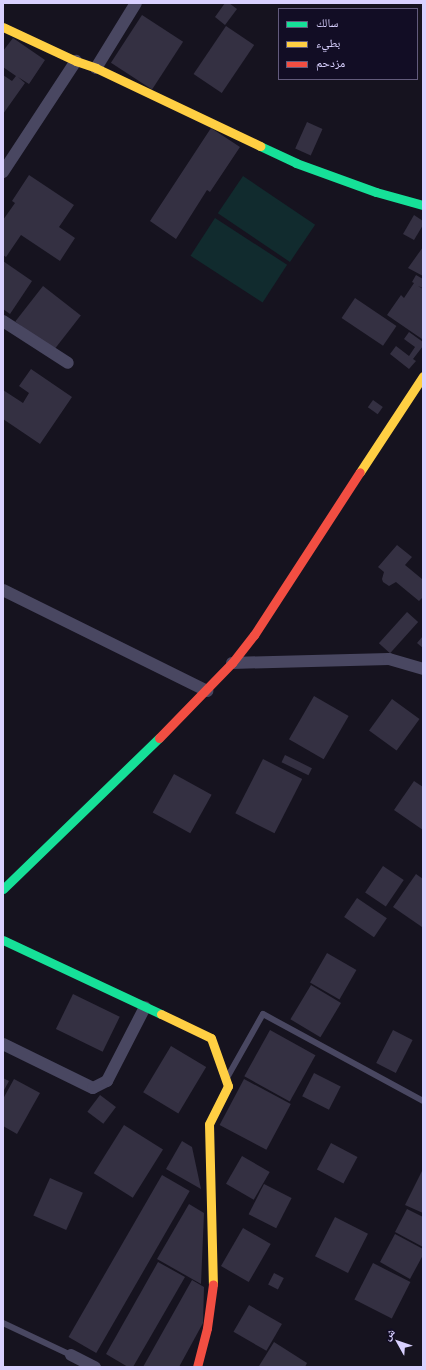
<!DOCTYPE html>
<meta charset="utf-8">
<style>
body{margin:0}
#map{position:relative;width:426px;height:1370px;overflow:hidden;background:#16131f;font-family:Inter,"Noto Naskh Arabic",sans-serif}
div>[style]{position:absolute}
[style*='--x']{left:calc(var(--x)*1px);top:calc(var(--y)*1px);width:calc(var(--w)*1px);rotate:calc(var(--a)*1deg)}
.green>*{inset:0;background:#112b2e;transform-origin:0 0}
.building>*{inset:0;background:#343042;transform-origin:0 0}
.lane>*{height:6px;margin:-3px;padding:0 3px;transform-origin:3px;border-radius:3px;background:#494761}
.street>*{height:12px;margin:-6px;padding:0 6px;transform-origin:6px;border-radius:6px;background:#494761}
.fast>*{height:9px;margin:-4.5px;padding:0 4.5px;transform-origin:4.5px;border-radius:4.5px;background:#16e098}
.slow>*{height:9px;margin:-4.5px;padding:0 4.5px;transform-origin:4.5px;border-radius:4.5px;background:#ffcf43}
.jam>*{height:9px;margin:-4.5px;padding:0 4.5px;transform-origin:4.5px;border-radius:4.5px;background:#f24e42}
span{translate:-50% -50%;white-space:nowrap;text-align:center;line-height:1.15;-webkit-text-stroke:3.5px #120d25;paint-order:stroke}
.frame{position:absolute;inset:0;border:4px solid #d9d1ff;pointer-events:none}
.legend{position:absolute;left:278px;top:8px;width:140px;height:72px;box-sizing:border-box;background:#120d25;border:1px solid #625b7c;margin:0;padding:5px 7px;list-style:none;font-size:12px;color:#d9d1ff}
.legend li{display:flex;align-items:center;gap:8px;height:20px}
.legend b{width:20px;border:1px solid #625b7c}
.north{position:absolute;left:378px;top:1322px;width:40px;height:40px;-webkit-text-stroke:3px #120d25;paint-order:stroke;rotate:310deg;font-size:11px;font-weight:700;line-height:16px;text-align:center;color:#d9d1ff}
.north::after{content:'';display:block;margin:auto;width:14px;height:18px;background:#d9d1ff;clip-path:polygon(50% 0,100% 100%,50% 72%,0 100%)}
</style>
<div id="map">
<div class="green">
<div style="left:243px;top:176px;width:87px;height:45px;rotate:34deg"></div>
<div style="left:215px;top:218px;width:86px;height:45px;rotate:33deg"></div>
</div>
<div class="building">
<div style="clip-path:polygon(225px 3px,229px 3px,237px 9px,225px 25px,215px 17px)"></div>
<div style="left:142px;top:15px;width:49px;height:57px;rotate:33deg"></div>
<div style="left:226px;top:26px;width:34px;height:58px;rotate:34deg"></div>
<div style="clip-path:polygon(13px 38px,45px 60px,29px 84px,18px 77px,25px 83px,3px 114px,3px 75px,12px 81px,16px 76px,3px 67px,3px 51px)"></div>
<div style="left:307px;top:122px;width:17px;height:29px;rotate:24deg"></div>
<div style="clip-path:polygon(211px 128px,240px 147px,210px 192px,207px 190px,176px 239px,150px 221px)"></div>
<div style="clip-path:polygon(29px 175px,74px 205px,59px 227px,75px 238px,60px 261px,21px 235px,6px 257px,3px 255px,3px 220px,15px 203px,12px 201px)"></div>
<div style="clip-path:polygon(414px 215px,423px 221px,423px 225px,414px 240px,403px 234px)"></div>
<div style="clip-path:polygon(423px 247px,423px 276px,408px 268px)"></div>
<div style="clip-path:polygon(3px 261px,32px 281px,10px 314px,3px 309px)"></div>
<div style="clip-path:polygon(416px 275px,423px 279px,423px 288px,418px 286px,423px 289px,422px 339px,387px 315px,401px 295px,404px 298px,414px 283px,412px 282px)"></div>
<div style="left:43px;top:286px;width:48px;height:45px;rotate:38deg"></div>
<div style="left:355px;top:298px;width:50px;height:24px;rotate:34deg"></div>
<div style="clip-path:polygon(409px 332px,423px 342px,423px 346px,413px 359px,416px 361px,409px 369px,390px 354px,396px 346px,409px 356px,415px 347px,404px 339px)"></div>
<div style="clip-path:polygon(31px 369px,72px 397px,40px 444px,3px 419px,3px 390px,23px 403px,29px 393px,19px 386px)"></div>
<div style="left:373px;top:400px;width:12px;height:9px;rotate:35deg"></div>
<div style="clip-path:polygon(397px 545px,412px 557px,405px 565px,422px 579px,423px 578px,423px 597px,419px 601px,396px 582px,389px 586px,383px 582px,382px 579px,384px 572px,378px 567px)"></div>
<div style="left:407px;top:612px;width:15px;height:42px;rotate:42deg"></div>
<div style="clip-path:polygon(423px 636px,423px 648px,417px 643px)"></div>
<div style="left:314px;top:696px;width:40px;height:50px;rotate:30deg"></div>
<div style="left:392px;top:699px;width:34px;height:39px;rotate:36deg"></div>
<div style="left:285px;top:755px;width:30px;height:8px;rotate:26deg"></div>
<div style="left:263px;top:759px;width:44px;height:61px;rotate:27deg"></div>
<div style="left:174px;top:774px;width:43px;height:44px;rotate:29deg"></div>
<div style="clip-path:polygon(414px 781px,423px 787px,423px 830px,394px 810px)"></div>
<div style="left:383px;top:866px;width:25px;height:32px;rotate:34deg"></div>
<div style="clip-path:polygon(416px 874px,423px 879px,422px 927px,393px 907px)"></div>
<div style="left:357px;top:898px;width:36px;height:23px;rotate:34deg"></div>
<div style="left:327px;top:953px;width:34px;height:34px;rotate:30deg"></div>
<div style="left:311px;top:985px;width:35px;height:40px;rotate:31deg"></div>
<div style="left:73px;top:994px;width:52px;height:39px;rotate:26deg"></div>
<div style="left:270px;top:1030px;width:52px;height:53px;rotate:29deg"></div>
<div style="left:393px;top:1030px;width:22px;height:37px;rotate:27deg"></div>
<div style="left:171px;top:1046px;width:41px;height:54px;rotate:31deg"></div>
<div style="left:314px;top:1073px;width:30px;height:26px;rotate:27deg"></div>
<div style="clip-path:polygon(3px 1078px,9px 1081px,3px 1092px)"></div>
<div style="clip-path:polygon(14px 1079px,40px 1093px,17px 1134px,3px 1126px,3px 1099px)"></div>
<div style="left:244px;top:1079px;width:53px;height:52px;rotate:28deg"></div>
<div style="left:100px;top:1095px;width:20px;height:21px;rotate:37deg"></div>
<div style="left:124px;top:1125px;width:46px;height:57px;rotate:32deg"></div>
<div style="clip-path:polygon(182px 1141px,192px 1147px,201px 1189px,166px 1169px)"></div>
<div style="left:331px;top:1143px;width:30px;height:30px;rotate:28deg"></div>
<div style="left:242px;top:1156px;width:32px;height:32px;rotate:30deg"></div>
<div style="clip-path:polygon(423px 1169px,423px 1213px,405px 1205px)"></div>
<div style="left:162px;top:1175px;width:32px;height:187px;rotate:30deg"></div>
<div style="left:50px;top:1178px;width:36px;height:41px;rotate:24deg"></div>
<div style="left:264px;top:1184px;width:31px;height:34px;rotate:27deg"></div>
<div style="clip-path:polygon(189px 1204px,204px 1213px,201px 1284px,157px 1259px)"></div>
<div style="clip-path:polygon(407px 1209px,423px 1217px,423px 1247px,395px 1232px)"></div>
<div style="left:335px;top:1217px;width:37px;height:44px;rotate:27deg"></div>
<div style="left:243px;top:1228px;width:32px;height:44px;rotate:30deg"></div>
<div style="clip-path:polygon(395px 1234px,423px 1249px,423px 1255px,410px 1279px,380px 1262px)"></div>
<div style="clip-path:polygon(158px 1262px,185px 1277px,133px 1367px,128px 1367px,106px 1354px)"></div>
<div style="left:373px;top:1263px;width:42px;height:41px;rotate:27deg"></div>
<div style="left:274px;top:1273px;width:11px;height:13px;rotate:27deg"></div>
<div style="clip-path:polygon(192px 1280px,204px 1287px,203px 1323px,179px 1367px,143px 1367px)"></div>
<div style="left:249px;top:1305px;width:38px;height:31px;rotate:30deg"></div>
<div style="clip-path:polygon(274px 1342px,307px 1363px,305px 1367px,259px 1366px)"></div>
</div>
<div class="lane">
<div style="--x:228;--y:1076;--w:71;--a:-60.6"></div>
<div style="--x:263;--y:1014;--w:182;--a:28.5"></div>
<div style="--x:3;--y:1323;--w:75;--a:25.2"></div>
</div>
<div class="street">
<div style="--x:96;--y:68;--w:76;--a:-58.4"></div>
<div style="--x:3;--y:172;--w:133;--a:-56.7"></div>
<div style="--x:3;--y:321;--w:77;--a:32.9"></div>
<div style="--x:3;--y:590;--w:228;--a:26.3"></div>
<div style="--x:232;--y:663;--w:157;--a:-1.5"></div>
<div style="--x:389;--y:659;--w:35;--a:16"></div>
<div style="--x:3;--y:1044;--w:100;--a:26.1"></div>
<div style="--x:93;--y:1088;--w:16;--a:-27"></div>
<div style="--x:107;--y:1081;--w:83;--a:-62.8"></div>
<div style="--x:71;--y:1355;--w:27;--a:27"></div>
</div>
<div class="fast">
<div style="--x:260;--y:146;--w:40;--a:25"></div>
<div style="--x:296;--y:163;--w:85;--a:19.9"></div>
<div style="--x:376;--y:192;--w:49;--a:15.5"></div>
<div style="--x:3;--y:889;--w:217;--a:-44.1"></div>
<div style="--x:3;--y:940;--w:174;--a:25.1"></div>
</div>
<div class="slow">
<div style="--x:3;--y:27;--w:81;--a:25"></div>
<div style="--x:76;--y:61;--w:21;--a:19"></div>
<div style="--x:96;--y:68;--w:182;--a:25.4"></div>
<div style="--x:360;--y:472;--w:115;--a:-56.7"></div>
<div style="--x:161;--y:1014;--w:55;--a:25.6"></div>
<div style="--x:211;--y:1038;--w:51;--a:70.5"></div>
<div style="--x:228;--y:1086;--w:42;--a:116.6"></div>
<div style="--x:209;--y:1124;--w:160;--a:88.6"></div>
</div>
<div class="jam">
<div style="--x:159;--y:738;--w:105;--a:-45.8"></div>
<div style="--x:232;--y:663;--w:36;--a:-52"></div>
<div style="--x:254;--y:635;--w:194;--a:-57"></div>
<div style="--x:197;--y:1367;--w:40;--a:-75.6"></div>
<div style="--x:207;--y:1328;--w:44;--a:-82.2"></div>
</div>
<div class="frame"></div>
<ul class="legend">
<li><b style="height:5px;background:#16e098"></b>سالك</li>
<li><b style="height:5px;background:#ffcf43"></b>بطيء</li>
<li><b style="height:5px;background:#f24e42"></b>مزدحم</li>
</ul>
<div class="north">ش</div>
</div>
